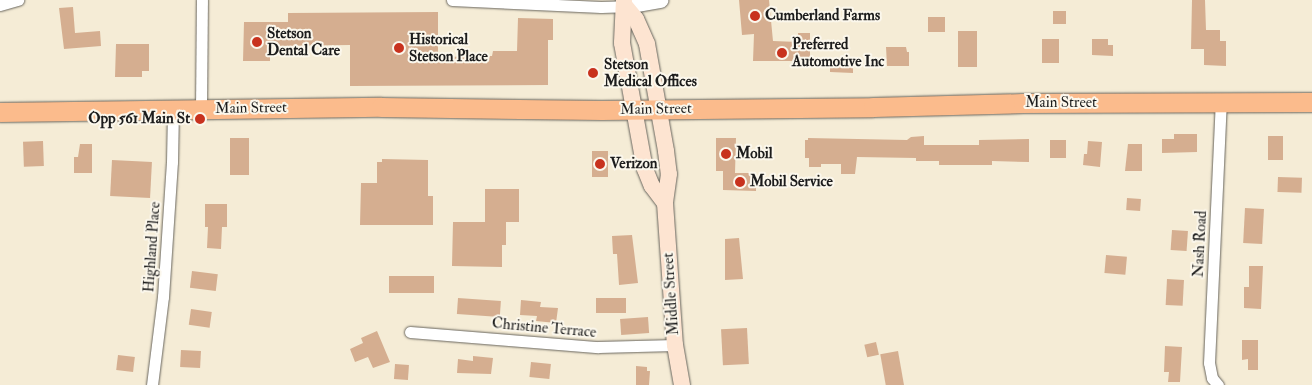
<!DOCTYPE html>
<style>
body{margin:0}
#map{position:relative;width:1312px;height:385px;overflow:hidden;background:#f5ecd6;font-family:"IM FELL Double Pica",serif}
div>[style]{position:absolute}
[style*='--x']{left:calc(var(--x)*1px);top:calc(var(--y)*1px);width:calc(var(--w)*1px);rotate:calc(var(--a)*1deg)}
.building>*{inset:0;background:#d5ae90;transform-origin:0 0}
.roads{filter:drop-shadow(0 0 1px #68655d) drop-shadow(0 0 1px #68655d)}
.minor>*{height:11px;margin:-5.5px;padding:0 5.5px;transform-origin:5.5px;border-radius:5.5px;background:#fff}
.tertiary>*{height:15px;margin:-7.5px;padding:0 7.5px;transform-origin:7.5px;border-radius:7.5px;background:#fff}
.secondary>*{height:16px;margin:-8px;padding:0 8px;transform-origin:8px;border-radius:8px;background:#fde4d1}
.primary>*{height:19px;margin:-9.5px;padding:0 9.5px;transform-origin:9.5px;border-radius:9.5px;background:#fbbb8c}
.dots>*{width:14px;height:14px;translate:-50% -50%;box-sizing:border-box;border:2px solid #fbf7ec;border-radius:50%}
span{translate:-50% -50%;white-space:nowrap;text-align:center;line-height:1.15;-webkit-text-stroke:4px #fbf7ec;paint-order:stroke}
.poi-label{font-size:15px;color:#1c1c1c;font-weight:700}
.left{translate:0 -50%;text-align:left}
.right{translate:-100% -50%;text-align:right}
.street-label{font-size:15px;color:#1c1c1c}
</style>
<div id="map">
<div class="building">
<div style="clip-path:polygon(739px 0,769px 0,773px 41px,798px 42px,798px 33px,810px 33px,810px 61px,753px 61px,754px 34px,742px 35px)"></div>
<div style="clip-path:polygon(1192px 0,1205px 0,1206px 30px,1220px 30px,1220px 41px,1226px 41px,1226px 66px,1204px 65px,1204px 49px,1191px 49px)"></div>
<div style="clip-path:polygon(73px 7px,75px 33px,100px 31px,101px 46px,64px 49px,59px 8px)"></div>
<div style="left:1053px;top:11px;width:13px;height:13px"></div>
<div style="clip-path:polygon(438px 12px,438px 57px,492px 56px,493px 51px,517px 51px,518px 18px,553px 19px,553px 40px,548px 40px,548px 85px,350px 86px,350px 45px,270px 46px,270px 61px,243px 61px,244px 22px,288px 22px,288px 13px)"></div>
<div style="left:928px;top:17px;width:17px;height:15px"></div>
<div style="left:958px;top:31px;width:19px;height:36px"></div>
<div style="left:1042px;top:39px;width:17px;height:24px"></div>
<div style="clip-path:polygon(1092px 39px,1108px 39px,1108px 45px,1113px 45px,1113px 56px,1092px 55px)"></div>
<div style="clip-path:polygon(116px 44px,149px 44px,149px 71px,142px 71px,142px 77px,115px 77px)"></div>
<div style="clip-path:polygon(886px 47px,906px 47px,907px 52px,909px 52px,909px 66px,887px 66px)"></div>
<div style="clip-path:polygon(853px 57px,853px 73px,830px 72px,830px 60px,834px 60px,834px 58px)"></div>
<div style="clip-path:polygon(1174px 134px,1197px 134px,1197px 152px,1162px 153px,1162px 139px,1174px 139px)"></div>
<div style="clip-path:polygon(924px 136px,924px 145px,979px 145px,979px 140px,1029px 139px,1029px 162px,992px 161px,992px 165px,939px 165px,939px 161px,916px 161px,916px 158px,857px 157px,855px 174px,841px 174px,841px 164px,821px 164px,821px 167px,809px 167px,809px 158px,805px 158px,805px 140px,808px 140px,808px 138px,907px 140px,911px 137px)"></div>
<div style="left:1268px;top:136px;width:15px;height:24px"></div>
<div style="left:230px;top:138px;width:19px;height:37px"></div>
<div style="clip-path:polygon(716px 138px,736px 138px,735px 173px,756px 173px,756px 191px,723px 190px,723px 171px,716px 171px)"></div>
<div style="left:1050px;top:140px;width:16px;height:18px"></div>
<div style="left:43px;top:141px;width:25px;height:20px;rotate:88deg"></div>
<div style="clip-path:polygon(1088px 141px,1102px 142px,1100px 167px,1083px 165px,1084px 154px,1087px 154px)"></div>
<div style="clip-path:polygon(80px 144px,92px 144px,92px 173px,74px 173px,74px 157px,78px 157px)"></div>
<div style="clip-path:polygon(1128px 144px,1142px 144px,1142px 171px,1125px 171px)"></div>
<div style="left:592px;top:151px;width:16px;height:26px"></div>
<div style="clip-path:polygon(382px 159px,428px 160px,428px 196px,433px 196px,433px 225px,360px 225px,361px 183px,377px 183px,377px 162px,382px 162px)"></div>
<div style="left:112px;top:160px;width:40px;height:36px;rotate:3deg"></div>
<div style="left:1278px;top:177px;width:24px;height:15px;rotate:2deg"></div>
<div style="clip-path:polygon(485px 189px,519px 189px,519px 222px,506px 222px,506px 245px,502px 245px,502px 267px,452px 266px,453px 222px,485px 222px)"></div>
<div style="left:1127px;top:198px;width:14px;height:12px;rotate:4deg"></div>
<div style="clip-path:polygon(205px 204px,227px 204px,227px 227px,222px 227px,221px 249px,207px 248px,208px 227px,205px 227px)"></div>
<div style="left:1245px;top:208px;width:19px;height:35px;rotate:3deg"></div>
<div style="left:1172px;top:230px;width:16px;height:20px;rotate:4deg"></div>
<div style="clip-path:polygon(632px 235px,638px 283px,619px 285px,617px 254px,613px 254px,612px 236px)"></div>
<div style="clip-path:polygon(739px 238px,743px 279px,725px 280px,725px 239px)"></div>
<div style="left:1106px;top:255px;width:21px;height:18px;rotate:5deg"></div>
<div style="clip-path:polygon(1249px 266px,1263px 266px,1261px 309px,1244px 308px,1244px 287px,1249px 287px)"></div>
<div style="left:192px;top:271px;width:26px;height:17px;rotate:7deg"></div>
<div style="left:434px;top:276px;width:17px;height:45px;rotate:90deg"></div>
<div style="left:1167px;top:279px;width:17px;height:26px;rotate:3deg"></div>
<div style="left:458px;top:298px;width:43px;height:16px;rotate:4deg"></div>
<div style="left:626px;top:298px;width:15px;height:30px;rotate:90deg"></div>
<div style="clip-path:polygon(521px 300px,541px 302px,540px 307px,558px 308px,556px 323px,536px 321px,537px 316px,520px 315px)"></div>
<div style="left:191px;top:309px;width:21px;height:16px;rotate:8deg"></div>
<div style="left:648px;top:317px;width:16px;height:28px;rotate:86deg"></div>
<div style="left:747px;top:328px;width:36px;height:26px;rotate:87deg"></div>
<div style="clip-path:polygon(377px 331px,390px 362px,373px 368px,368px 357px,355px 362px,350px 349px,363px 343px,361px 338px)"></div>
<div style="clip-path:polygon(1242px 340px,1258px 340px,1258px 370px,1248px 370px,1248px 359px,1242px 360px)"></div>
<div style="left:876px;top:342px;width:13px;height:12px;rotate:77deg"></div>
<div style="clip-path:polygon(1165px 346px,1182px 347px,1180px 382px,1168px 382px,1169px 372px,1164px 372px)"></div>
<div style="left:181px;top:350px;width:20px;height:17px;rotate:3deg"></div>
<div style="left:898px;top:351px;width:35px;height:18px;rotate:80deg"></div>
<div style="left:118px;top:355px;width:17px;height:15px;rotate:7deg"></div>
<div style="clip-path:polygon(473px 356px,493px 358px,491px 374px,457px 373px,458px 359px,473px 361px)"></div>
<div style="left:531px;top:362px;width:20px;height:15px;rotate:6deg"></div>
<div style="left:395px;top:364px;width:14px;height:15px;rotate:4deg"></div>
<div style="clip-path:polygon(636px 366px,647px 367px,647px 371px,650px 371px,649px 385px,636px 385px)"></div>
</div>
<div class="roads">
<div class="minor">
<div style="--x:452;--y:0;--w:149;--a:2.7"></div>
<div style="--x:601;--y:7;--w:24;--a:-2"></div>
<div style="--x:0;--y:5;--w:19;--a:-16"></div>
<div style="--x:201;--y:109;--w:109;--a:-89.5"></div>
<div style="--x:410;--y:332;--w:189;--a:4.6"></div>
<div style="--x:598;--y:347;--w:77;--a:-1.5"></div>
<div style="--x:152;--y:385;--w:89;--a:-82.9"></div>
<div style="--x:163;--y:297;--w:135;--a:-86.2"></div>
<div style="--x:172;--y:162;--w:52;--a:-88.9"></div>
<div style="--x:1218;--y:385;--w:9;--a:-131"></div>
<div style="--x:1212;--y:378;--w:15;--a:-101"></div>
<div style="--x:1209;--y:363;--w:261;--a:-87.4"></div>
</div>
<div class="tertiary">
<div style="--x:625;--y:6;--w:36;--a:-10"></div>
</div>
<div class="secondary">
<div style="--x:624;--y:0;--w:43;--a:92.7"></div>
<div style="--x:622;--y:43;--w:128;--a:79.7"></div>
<div style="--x:645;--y:169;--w:18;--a:68"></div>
<div style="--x:652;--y:186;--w:21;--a:53"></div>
<div style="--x:625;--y:6;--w:17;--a:50"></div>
<div style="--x:636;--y:19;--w:27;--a:66"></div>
<div style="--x:647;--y:44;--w:109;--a:79.9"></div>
<div style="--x:666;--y:151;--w:23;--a:83"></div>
<div style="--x:669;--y:174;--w:29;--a:98"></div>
<div style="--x:665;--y:203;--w:142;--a:86"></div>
<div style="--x:675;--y:345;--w:41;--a:80.1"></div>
</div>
<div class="primary">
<div style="--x:0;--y:112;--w:381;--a:-0.8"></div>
<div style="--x:381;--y:107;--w:220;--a:0.8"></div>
<div style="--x:601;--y:110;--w:272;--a:-0.6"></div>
<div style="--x:873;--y:107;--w:150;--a:-1.5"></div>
<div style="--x:1023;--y:103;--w:289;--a:-0.2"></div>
</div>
</div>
<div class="dots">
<div style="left:755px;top:16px;background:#c8321e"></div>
<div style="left:257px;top:42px;background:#c8321e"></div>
<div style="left:399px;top:48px;background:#c8321e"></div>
<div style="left:782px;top:53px;background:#c8321e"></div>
<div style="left:593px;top:73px;background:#c8321e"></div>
<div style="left:200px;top:119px;background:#c8321e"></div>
<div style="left:726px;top:154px;background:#c8321e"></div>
<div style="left:600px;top:164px;background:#c8321e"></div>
<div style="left:740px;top:182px;background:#c8321e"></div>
</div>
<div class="poi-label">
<span class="left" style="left:765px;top:16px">Cumberland Farms</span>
<span class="left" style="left:267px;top:42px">Stetson<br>Dental Care</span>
<span class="left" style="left:409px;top:48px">Historical<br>Stetson Place</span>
<span class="left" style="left:792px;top:53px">Preferred<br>Automotive Inc</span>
<span class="left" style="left:604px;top:73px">Stetson<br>Medical Offices</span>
<span class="right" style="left:190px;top:119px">Opp 561 Main St</span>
<span class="left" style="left:736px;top:154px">Mobil</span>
<span class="left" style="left:610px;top:164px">Verizon</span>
<span class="left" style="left:750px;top:182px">Mobil Service</span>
</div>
<div class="street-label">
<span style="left:1061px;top:103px">Main Street</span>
<span style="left:251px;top:108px;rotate:-1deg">Main Street</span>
<span style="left:656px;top:109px;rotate:-1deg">Main Street</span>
<span style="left:1200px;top:244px;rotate:-87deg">Nash Road</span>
<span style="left:152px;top:247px;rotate:-86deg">Highland Place</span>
<span style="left:671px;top:294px;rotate:-94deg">Middle Street</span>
<span style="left:544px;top:328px;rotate:5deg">Christine Terrace</span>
</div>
</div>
